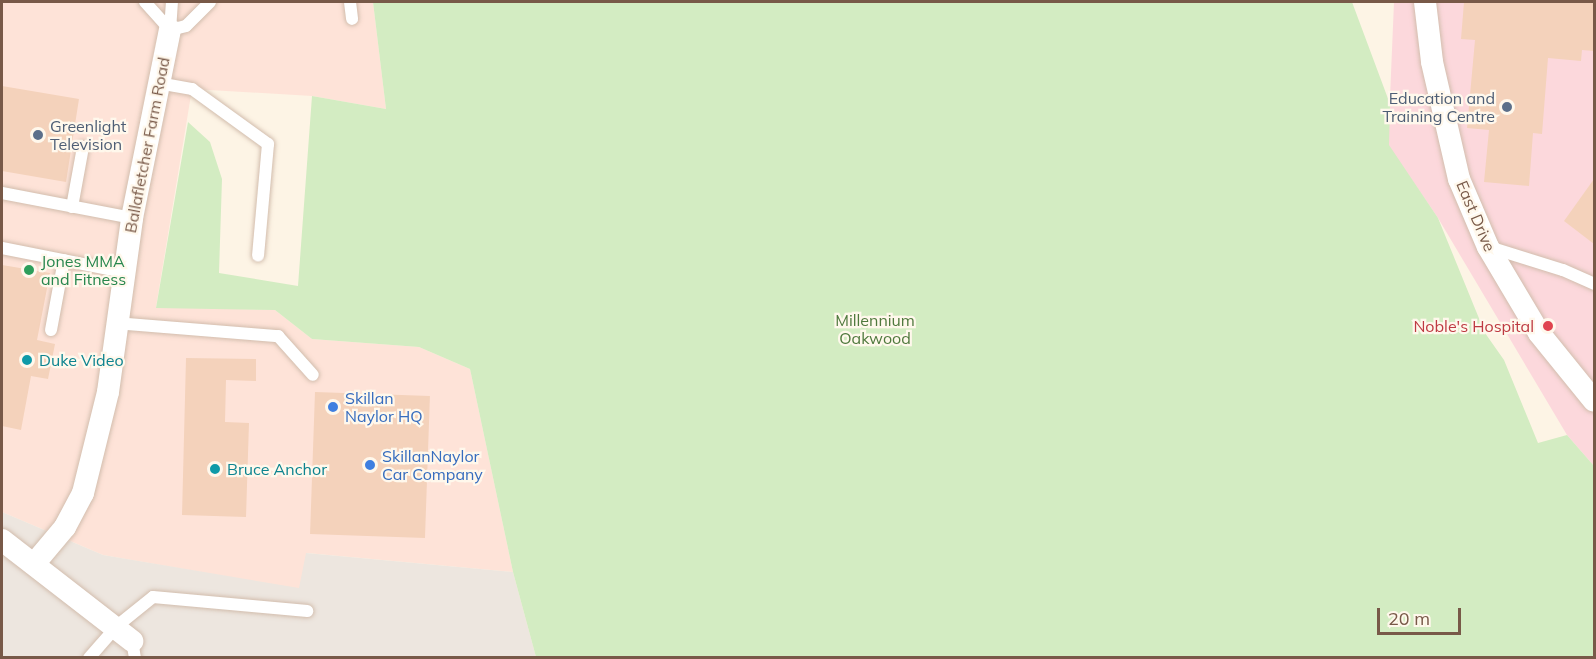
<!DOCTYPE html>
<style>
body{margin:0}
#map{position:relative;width:1596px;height:659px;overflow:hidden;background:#fdf4e5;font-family:Mulish,sans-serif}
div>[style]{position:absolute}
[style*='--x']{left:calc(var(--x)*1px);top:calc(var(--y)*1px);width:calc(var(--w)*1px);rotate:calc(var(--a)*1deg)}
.commercial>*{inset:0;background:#fee3d8}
.industrial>*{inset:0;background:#ede6df}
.medical>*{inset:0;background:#fcd8dc}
.green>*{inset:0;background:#d3ecc2}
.building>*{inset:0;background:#f4d2bb;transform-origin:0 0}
.roads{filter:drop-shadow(0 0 2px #d2bdad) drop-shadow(0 0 2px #d2bdad)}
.lane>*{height:12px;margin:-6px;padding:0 6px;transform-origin:6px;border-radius:6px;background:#fff}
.street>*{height:22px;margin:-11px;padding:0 11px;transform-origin:11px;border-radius:11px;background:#fff}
.dots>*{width:16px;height:16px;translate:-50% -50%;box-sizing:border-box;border:3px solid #fff8ec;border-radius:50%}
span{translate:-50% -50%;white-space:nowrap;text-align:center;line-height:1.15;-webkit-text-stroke:4.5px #fff8ec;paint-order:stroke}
.service-label{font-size:16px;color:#4e5e75}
.right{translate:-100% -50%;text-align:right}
.left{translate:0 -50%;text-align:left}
.street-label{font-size:16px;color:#785948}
.leisure-label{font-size:16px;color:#27864d}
.park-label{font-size:16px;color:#4f793d}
.health-label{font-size:16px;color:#be3a42}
.culture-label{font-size:16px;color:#0d838f}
.shop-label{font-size:16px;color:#366cbe}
.frame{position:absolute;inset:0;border:3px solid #785948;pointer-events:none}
.scale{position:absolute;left:1377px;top:608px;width:84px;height:27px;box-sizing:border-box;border:3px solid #785948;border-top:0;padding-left:8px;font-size:18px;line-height:21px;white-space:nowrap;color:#785948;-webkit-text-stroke:4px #fff8ec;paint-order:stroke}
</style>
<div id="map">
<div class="commercial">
<div style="clip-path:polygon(2px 2px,373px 2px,386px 109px,312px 96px,192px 89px,156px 307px,275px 310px,312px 339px,419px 347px,470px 369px,513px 572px,307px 553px,300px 589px,103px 555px,2px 512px)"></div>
</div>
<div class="industrial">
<div style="clip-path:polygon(2px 512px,103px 555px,299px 588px,306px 553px,513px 572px,536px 657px,2px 657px)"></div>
</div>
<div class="medical">
<div style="clip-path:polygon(1394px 2px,1594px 2px,1594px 466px,1567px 435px,1438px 218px,1388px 145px)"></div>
</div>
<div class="green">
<div style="clip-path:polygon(373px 2px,1352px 2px,1390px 104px,1389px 145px,1438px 218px,1485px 333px,1504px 360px,1538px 443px,1567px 435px,1594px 466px,1594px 657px,536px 657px,513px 572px,470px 369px,419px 347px,312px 339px,275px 310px,156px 308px,188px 122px,210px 142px,222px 179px,219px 273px,298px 286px,312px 96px,386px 109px)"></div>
</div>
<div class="building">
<div style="clip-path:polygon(1464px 2px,1594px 2px,1594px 51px,1582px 50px,1581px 61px,1548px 58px,1542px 134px,1533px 133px,1529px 186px,1484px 182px,1489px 130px,1467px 128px,1475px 40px,1461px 39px)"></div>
<div style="clip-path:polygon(2px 86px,79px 99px,66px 182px,2px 171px)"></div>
<div style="clip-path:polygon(1594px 179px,1594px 244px,1564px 221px)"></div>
<div style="clip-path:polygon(2px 265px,50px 273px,37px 340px,55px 344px,48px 379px,31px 376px,21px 430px,2px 426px)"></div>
<div style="clip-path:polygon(186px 358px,256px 359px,256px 381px,226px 380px,225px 422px,249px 423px,246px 517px,182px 515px)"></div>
<div style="left:315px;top:392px;width:115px;height:142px;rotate:2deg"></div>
</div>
<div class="roads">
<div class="lane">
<div style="--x:145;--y:2;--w:38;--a:48"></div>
<div style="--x:350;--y:2;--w:17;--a:83"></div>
<div style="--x:170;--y:30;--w:16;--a:-14"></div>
<div style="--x:186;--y:26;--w:34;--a:-45"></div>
<div style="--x:170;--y:30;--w:28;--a:-86"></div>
<div style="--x:158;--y:83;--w:35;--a:10"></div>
<div style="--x:192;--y:89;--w:94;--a:35.9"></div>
<div style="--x:268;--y:144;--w:112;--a:95.1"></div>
<div style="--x:2;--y:193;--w:132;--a:10.9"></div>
<div style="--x:72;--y:207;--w:61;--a:-79.6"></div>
<div style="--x:1489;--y:247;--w:77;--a:17.3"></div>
<div style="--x:1563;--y:270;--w:34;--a:24"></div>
<div style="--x:2;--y:248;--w:123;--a:11.2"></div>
<div style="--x:115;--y:323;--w:164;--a:4.6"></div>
<div style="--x:278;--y:336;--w:52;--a:48.1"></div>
<div style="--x:51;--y:330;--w:71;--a:-79.5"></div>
<div style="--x:132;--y:641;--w:17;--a:80"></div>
<div style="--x:89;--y:658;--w:43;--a:-48.8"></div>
<div style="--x:117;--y:626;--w:46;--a:-38.9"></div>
<div style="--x:153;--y:597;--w:155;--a:5.2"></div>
</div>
<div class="street">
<div style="--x:1425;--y:2;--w:60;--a:83.3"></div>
<div style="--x:1432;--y:62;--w:120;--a:77"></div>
<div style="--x:1459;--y:179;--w:74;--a:66.9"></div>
<div style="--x:1488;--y:247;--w:100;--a:59.3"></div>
<div style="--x:1539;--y:333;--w:87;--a:51"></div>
<div style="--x:2;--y:540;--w:165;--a:37.8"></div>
<div style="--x:34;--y:564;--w:48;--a:-50"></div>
<div style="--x:65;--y:527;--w:38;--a:-62"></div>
<div style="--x:83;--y:493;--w:104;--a:-76.1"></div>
<div style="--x:108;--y:392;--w:176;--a:-82.1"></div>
<div style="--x:132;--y:218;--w:192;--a:-78.6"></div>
</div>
</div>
<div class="dots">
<div style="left:1507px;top:107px;background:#5c6f8a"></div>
<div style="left:38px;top:135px;background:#5c6f8a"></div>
<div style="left:29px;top:270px;background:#2e9e5b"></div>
<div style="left:1548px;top:326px;background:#e0444e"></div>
<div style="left:27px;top:360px;background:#0f9aa8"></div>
<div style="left:333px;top:407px;background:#3f7fe0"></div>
<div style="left:370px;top:465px;background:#3f7fe0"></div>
<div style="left:215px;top:469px;background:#0f9aa8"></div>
</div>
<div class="service-label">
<span class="right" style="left:1495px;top:107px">Education and<br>Training Centre</span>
<span class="left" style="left:50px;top:135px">Greenlight<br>Television</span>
</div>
<div class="street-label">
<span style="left:147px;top:145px;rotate:-79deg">Ballafletcher Farm Road</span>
<span style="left:1476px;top:216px;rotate:67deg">East Drive</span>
</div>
<div class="leisure-label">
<span class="left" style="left:41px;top:270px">Jones MMA<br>and Fitness</span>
</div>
<div class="park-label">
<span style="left:875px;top:329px">Millennium<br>Oakwood</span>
</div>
<div class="health-label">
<span class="right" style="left:1534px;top:326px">Noble's Hospital</span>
</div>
<div class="culture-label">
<span class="left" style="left:39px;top:360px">Duke Video</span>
<span class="left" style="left:227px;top:469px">Bruce Anchor</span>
</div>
<div class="shop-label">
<span class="left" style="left:345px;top:407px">Skillan<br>Naylor HQ</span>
<span class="left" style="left:382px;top:465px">SkillanNaylor<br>Car Company</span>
</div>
<div class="frame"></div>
<div class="scale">20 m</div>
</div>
